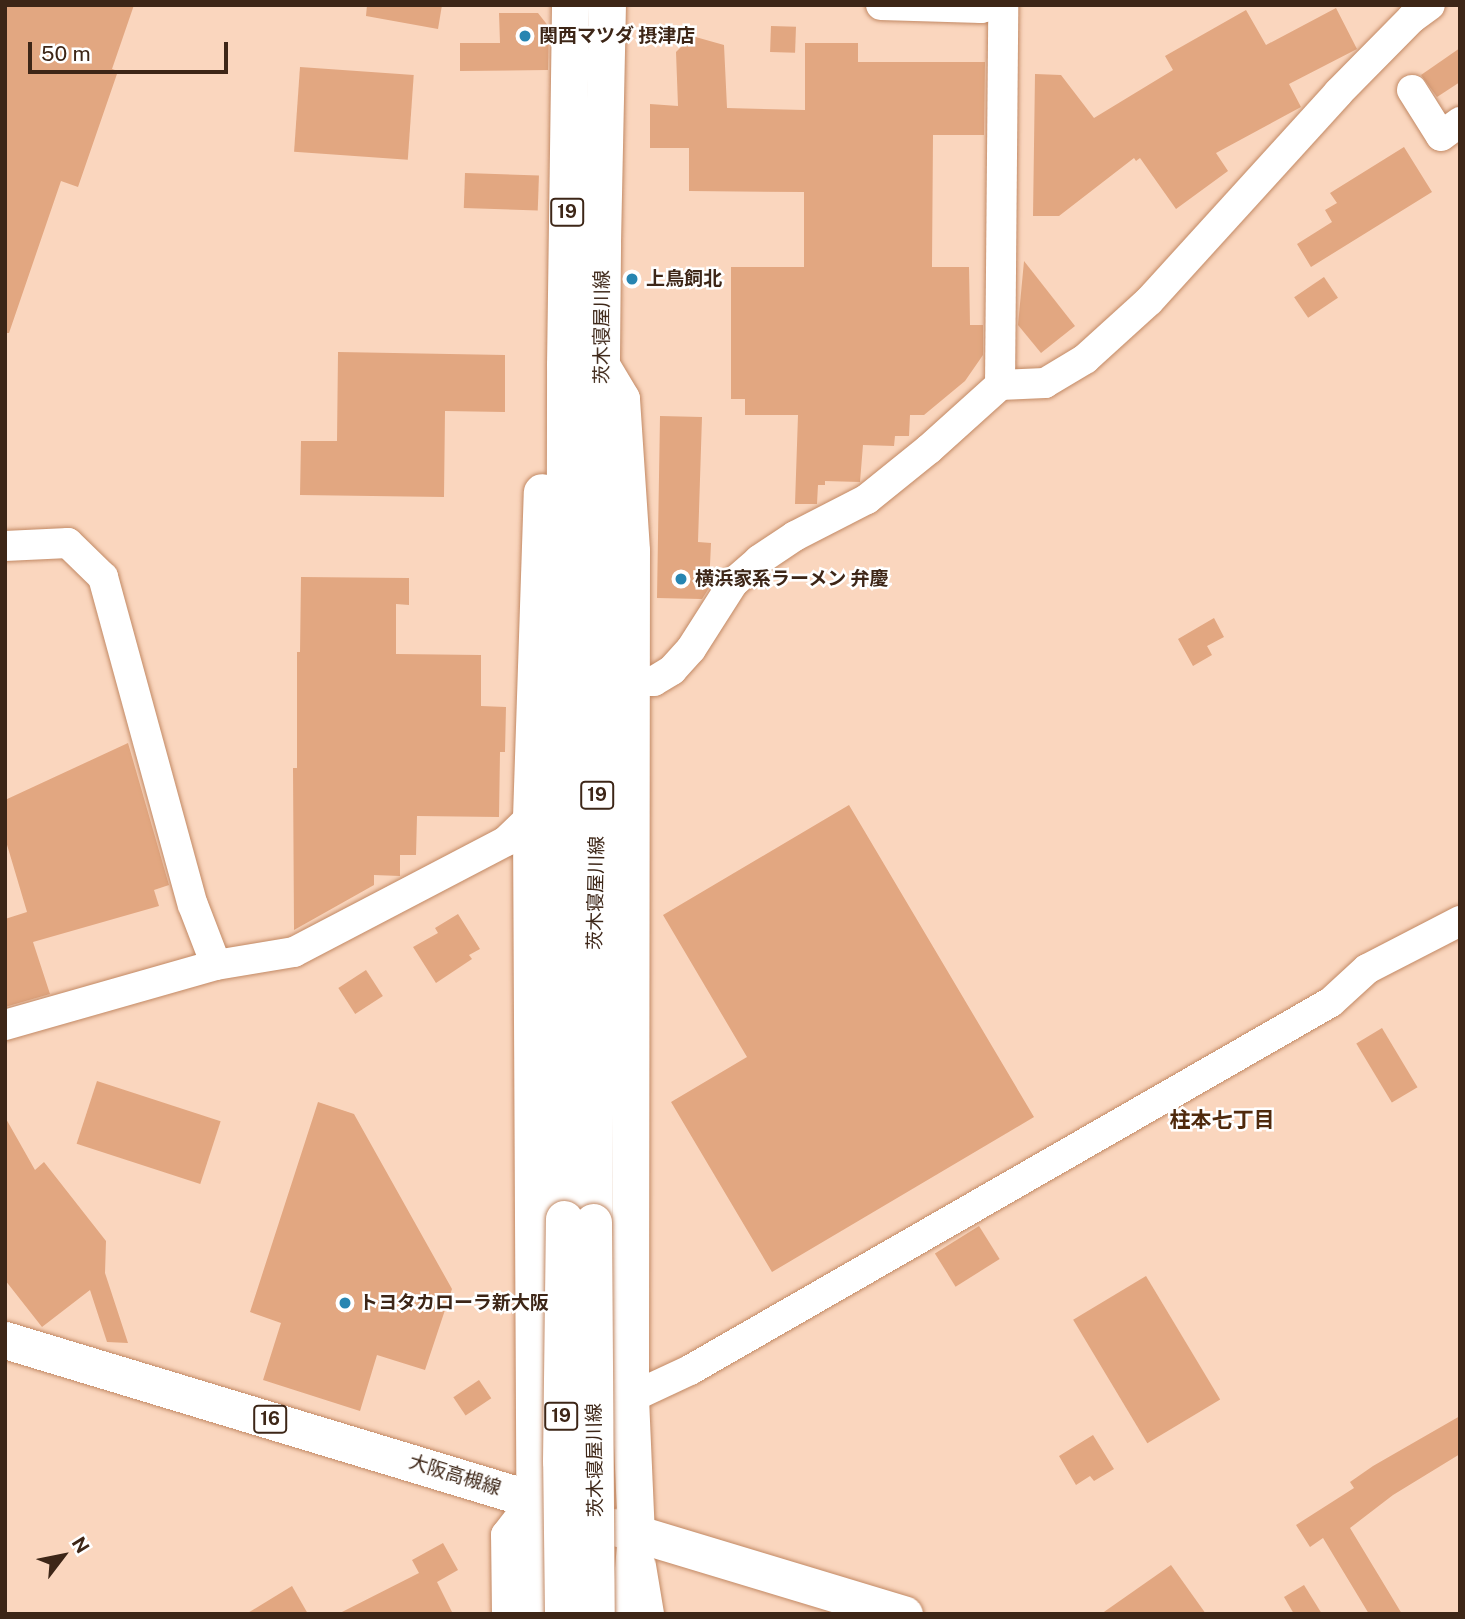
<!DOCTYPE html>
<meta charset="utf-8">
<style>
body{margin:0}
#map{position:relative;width:1465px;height:1619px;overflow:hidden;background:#fad6be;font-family:"Public Sans","Noto Sans JP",sans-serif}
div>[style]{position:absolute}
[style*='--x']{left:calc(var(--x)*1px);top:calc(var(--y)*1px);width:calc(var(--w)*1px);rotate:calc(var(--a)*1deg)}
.building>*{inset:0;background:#e2a781;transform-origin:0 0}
.roads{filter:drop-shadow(0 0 2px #c28964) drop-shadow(0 0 2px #c28964)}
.minor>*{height:30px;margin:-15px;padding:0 15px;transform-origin:15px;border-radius:15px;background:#fff}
.major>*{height:37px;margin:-18.5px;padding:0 18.5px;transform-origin:18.5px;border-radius:18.5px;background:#fff}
.bridges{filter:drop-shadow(0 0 2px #c28964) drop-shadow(0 0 2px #c28964)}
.major-bridge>*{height:37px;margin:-18.5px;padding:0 18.5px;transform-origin:18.5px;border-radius:18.5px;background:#fff}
.dots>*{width:19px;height:19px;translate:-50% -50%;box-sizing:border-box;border:4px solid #fff;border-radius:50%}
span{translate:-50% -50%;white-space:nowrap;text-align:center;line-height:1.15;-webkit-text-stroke:5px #fff;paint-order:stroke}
.shield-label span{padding:2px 5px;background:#fff;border:2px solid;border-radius:5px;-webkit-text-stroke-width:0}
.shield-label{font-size:18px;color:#3d2617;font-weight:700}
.poi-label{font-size:19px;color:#3d2617;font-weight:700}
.left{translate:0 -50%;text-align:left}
.street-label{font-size:19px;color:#3d2617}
.neighbourhood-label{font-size:21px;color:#4f2a0d;font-weight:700}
.frame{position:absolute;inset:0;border:7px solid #3d2617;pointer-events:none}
.north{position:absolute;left:28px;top:1521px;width:70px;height:70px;-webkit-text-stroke:5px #fff;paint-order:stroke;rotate:58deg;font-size:19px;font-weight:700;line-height:28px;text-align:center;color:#3d2617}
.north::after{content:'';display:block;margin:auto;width:24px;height:32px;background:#3d2617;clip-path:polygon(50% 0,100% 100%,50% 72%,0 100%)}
.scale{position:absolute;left:28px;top:42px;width:200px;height:32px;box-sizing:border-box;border:4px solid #3d2617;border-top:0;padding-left:9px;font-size:21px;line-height:24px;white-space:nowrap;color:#3d2617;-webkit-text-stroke:5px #fff;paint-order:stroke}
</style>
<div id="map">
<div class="building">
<div style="clip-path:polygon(5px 5px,134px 5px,112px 69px,118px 71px,78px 187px,61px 181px,9px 333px,5px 333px)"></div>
<div style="clip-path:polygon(367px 5px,442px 5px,438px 29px,366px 16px)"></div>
<div style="clip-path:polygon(1336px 8px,1357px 49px,1289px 84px,1301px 107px,1216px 153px,1228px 171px,1176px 209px,1140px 158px,1136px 161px,1134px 158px,1059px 216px,1033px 216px,1035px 74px,1061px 75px,1094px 118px,1173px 70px,1165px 56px,1246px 10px,1266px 45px)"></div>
<div style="clip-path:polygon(499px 13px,538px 13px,549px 27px,548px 70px,460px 71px,460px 43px,500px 43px)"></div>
<div style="left:771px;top:26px;width:25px;height:26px;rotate:2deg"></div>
<div style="clip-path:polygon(692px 36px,724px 45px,727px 108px,805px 110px,805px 43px,858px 43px,858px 62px,985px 62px,984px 135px,933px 135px,932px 267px,969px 267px,970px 325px,983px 325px,983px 355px,965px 381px,924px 415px,910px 415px,909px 436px,895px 436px,894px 446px,863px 445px,860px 482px,825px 481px,825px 485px,818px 485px,817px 504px,795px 504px,798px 415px,745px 415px,745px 399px,731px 399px,731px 267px,804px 267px,804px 192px,689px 191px,689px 148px,650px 148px,650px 104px,678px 106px,676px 52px)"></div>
<div style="clip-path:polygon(1460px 48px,1460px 82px,1437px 97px,1421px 75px)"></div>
<div style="left:300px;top:67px;width:114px;height:85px;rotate:4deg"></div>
<div style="clip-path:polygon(1404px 147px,1432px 192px,1311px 267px,1297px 244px,1332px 222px,1325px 210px,1337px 203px,1330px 193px)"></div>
<div style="left:465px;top:173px;width:74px;height:35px;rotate:2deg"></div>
<div style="clip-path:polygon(1024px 261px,1075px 326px,1041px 353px,1018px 325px)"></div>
<div style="left:1324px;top:277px;width:25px;height:36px;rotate:56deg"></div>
<div style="clip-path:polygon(338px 352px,505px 355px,505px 412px,445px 411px,444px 497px,300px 495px,301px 441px,337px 441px)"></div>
<div style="clip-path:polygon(660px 416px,702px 417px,698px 542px,711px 543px,709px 588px,702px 599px,657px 598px)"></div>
<div style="clip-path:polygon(301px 577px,409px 578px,409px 605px,396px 604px,396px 654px,481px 655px,481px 706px,506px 707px,505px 752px,500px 752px,499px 817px,417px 816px,416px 855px,400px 855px,400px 876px,374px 875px,374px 885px,294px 930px,293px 768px,297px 768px,297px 652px,300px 652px)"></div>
<div style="clip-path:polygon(1214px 618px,1224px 637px,1207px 646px,1212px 655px,1193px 666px,1178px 639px)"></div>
<div style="clip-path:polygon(128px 743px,169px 885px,154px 890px,159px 906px,33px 942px,50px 994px,5px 1007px,5px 919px,27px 912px,5px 838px,5px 800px)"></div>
<div style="clip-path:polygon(849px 805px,1034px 1117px,772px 1272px,671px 1102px,747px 1057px,663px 915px)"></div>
<div style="clip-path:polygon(458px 914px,480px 949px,469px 955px,472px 959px,436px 983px,413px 947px,438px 933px,435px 928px)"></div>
<div style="left:366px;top:970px;width:31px;height:33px;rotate:57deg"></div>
<div style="left:1382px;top:1028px;width:69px;height:30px;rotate:59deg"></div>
<div style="left:97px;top:1081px;width:130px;height:66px;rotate:18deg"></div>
<div style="clip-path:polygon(318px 1102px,354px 1114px,452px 1289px,425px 1370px,377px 1355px,360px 1411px,263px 1380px,281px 1323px,250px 1312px)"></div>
<div style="clip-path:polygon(5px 1117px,35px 1170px,44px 1162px,106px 1241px,105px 1273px,128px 1343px,107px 1342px,90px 1290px,42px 1327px,5px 1280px)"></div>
<div style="left:979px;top:1226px;width:39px;height:52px;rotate:58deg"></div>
<div style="left:1146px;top:1276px;width:144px;height:85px;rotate:59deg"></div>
<div style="left:479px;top:1380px;width:22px;height:31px;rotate:56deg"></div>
<div style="clip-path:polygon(1460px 1416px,1460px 1454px,1393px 1495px,1350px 1528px,1402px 1614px,1369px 1614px,1323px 1538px,1310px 1547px,1296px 1525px,1354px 1488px,1350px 1482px,1373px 1466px)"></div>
<div style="clip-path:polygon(1093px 1435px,1114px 1469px,1094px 1481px,1090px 1476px,1076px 1485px,1059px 1456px)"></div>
<div style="clip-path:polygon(443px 1543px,458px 1570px,437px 1582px,453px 1614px,338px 1614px,419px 1573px,412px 1560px)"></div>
<div style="clip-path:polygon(1171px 1565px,1206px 1614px,1101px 1614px)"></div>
<div style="clip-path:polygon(1304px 1585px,1322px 1614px,1294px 1614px,1284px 1597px)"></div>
<div style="clip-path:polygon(292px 1586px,308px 1614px,246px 1614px)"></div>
</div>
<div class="roads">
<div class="minor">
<div style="--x:881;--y:5;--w:100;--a:1.7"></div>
<div style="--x:981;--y:8;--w:11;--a:-15"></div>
<div style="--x:1412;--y:90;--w:54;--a:57.8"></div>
<div style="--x:1441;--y:136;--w:24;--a:-36"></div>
<div style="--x:1000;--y:385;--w:380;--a:-89.5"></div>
<div style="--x:5;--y:546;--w:63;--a:-2.7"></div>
<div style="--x:68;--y:543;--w:49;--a:44.2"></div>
<div style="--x:103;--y:577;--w:340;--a:74.7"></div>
<div style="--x:193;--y:905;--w:64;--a:69"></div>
<div style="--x:632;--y:681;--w:22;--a:0"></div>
<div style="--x:654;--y:681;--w:21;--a:-31"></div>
<div style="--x:672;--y:670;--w:28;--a:-48"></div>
<div style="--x:691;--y:649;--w:78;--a:-57.5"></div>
<div style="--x:733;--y:583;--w:35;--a:-41"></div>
<div style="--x:759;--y:560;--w:43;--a:-33.7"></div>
<div style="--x:795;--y:536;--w:81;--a:-27.2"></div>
<div style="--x:867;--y:499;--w:80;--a:-38.9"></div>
<div style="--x:929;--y:449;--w:96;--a:-42"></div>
<div style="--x:1000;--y:385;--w:45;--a:-2.5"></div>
<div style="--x:1045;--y:383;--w:47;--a:-31"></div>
<div style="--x:1085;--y:359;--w:86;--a:-42.2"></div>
<div style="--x:1149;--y:301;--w:281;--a:-47.7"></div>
<div style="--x:1338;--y:93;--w:105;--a:-45.4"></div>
<div style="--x:1412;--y:18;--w:22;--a:-36"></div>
<div style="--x:5;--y:1025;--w:219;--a:-15.9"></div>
<div style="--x:216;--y:965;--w:79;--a:-9.5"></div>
<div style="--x:294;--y:952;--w:239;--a:-27.6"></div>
<div style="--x:506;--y:841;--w:35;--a:-44"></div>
<div style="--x:630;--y:1398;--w:66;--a:-25"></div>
<div style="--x:690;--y:1370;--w:739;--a:-29.86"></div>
<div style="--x:1331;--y:1002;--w:49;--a:-42.5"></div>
<div style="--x:1367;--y:969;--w:105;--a:-27.3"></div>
<div style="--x:641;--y:1566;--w:49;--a:80.5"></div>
<div style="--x:507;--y:1614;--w:79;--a:-90.7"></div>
<div style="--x:506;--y:1535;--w:46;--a:-52.1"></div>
</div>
<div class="major">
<div style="--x:602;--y:367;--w:37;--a:59"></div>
<div style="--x:621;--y:399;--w:152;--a:86.2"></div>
<div style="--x:631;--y:551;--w:847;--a:90.07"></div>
<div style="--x:630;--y:1398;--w:136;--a:87.5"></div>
<div style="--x:636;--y:1534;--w:80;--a:95"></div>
<div style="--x:564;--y:1219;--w:854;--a:-89.93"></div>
<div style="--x:565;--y:365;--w:360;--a:-89.2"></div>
<div style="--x:593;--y:1222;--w:980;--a:-89.47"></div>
<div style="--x:602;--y:242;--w:237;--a:-88.8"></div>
<div style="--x:5;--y:1340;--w:577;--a:16.83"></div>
<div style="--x:615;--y:1527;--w:302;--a:16.8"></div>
<div style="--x:535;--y:1614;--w:797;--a:-90.29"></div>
<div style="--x:531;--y:817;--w:325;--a:-88.1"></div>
</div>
</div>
<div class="bridges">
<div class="major-bridge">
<div style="--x:593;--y:1222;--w:392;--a:89.6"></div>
<div style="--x:563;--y:1614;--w:153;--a:-90.7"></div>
<div style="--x:561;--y:1461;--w:242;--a:-89.3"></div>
</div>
</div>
<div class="dots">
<div style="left:525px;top:36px;background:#2785b1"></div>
<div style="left:632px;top:279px;background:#2785b1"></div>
<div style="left:681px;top:579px;background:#2785b1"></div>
<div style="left:345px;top:1303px;background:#2785b1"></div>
</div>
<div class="shield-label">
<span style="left:567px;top:212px">19</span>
<span style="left:597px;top:795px">19</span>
<span style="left:561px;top:1416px">19</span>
<span style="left:270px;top:1419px">16</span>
</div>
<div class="poi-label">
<span class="left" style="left:539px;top:36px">関西マツダ 摂津店</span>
<span class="left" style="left:646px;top:279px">上鳥飼北</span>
<span class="left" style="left:695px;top:579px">横浜家系ラーメン 弁慶</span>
<span class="left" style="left:359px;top:1303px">トヨタカローラ新大阪</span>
</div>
<div class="street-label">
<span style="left:602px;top:327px;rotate:-90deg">茨木寝屋川線</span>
<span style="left:596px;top:893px;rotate:-89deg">茨木寝屋川線</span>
<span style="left:595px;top:1460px;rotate:-91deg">茨木寝屋川線</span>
<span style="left:455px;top:1475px;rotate:17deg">大阪高槻線</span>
</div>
<div class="neighbourhood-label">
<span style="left:1222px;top:1120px">柱本七丁目</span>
</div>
<div class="frame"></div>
<div class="north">N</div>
<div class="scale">50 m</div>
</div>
